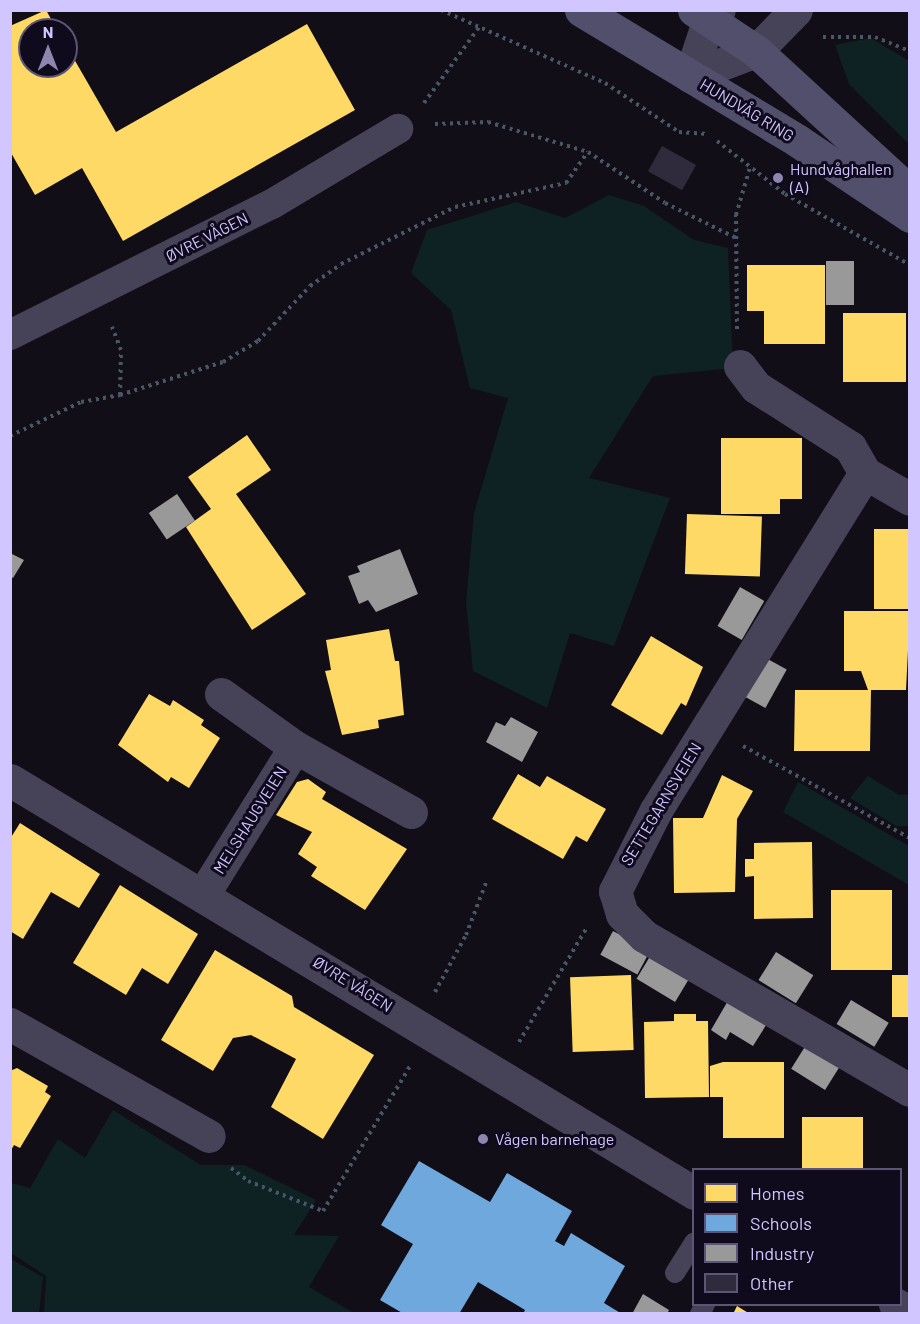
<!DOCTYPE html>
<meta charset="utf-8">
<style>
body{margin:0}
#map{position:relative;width:920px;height:1324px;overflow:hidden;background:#110e18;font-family:Barlow,sans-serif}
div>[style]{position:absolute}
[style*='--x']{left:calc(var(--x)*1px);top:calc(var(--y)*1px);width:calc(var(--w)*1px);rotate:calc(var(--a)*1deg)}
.green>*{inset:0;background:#0e2224}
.homes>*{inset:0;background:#ffd966;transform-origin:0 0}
.schools>*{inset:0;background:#6fa8dc}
.industry>*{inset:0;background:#999;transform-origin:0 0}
.building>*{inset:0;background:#2f2b3c;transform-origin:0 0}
.path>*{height:4px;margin-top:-2px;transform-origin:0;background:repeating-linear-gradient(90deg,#495765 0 3px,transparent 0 7.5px)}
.service>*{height:20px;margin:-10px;padding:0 10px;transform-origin:10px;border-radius:10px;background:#464359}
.pedestrian>*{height:30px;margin:-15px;padding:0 15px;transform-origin:15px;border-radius:15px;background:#464359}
.minor>*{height:33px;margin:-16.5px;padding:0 16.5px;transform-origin:16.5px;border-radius:16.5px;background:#464359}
.secondary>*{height:33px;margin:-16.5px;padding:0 16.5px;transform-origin:16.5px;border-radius:16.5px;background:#524f6d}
.dots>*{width:16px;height:16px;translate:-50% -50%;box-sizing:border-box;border:3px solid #0f0a1c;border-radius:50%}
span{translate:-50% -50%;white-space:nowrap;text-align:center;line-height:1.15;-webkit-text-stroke:6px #0f0a1c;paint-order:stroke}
.street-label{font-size:16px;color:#d1c6ff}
.poi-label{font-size:16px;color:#d1c6ff}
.left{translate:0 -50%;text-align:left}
.frame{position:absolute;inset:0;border:12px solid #d1c6ff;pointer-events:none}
.legend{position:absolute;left:692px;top:1168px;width:210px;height:138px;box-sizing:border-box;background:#0f0a1c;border:2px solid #5d5577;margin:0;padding:8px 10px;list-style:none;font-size:18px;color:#d1c6ff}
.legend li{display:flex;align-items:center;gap:12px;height:30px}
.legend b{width:30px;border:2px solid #5d5577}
.north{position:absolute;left:18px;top:18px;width:60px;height:60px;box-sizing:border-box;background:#0f0a1c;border:2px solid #5d5577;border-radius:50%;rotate:0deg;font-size:16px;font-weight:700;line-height:24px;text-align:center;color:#d1c6ff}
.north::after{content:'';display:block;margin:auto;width:21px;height:27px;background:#8e86ae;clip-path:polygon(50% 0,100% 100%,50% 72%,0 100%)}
</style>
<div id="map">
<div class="green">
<div style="clip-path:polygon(871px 38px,909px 61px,909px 144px,849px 84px,835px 45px)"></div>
<div style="clip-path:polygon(609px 195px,644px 206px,694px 240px,728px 248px,733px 368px,653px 376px,589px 478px,670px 498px,614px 646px,570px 633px,547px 708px,473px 671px,466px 603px,474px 513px,508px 398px,470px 388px,451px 310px,411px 273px,427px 230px,516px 202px,565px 218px)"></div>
<div style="clip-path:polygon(868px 776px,899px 795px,909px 794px,909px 826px,896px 826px,850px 798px)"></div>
<div style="clip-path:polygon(798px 782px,909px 846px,909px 885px,783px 812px)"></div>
<div style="clip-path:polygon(113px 1110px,201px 1165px,244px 1165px,316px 1200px,294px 1235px,339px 1236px,309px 1287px,354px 1313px,44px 1313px,46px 1276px,11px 1253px,11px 1183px,30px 1188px,58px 1139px,85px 1158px)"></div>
<div style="clip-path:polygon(11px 1259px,43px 1277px,39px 1313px,11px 1313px)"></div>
</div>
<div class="homes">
<div style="clip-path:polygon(46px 10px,57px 30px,30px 30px,30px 66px,66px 66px,66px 45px,116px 132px,307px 24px,355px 110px,123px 241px,82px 168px,35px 195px,10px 151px,10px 26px)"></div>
<div style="clip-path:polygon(747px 265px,825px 265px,825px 344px,764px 344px,764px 311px,747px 311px)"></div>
<div style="left:843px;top:313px;width:63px;height:69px"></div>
<div style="clip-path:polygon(247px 435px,271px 470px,236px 494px,306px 594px,252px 630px,186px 527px,211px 509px,188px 477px)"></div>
<div style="clip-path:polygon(721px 438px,802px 438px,802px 499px,780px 499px,780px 514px,721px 514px)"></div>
<div style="left:687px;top:514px;width:75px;height:60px;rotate:2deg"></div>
<div style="left:874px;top:529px;width:35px;height:80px"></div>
<div style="clip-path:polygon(844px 611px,910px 611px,906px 690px,871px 690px,870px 751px,794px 751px,795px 690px,868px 690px,861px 671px,844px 671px)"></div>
<div style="clip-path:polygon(389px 629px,395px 661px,399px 661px,404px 715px,378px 720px,379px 728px,342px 735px,325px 671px,331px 670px,326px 640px)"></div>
<div style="clip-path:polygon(651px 636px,703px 667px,686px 706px,681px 703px,662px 735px,611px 705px)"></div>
<div style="clip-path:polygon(149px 694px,170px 706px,173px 700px,204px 720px,201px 725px,220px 738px,189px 788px,171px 777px,168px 782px,118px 745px)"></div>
<div style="clip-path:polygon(518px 774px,540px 787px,547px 776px,606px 809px,587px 842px,576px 836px,563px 859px,492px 819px)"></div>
<div style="clip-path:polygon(722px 775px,753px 791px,737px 819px,735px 892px,674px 893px,673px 818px,703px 818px)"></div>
<div style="clip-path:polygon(308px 779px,326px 792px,322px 799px,407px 849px,365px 910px,311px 876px,317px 867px,298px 854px,312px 832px,276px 815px,297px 782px)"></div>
<div style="clip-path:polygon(20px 823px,100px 874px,79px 908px,51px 892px,23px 939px,10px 931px,10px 839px)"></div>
<div style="clip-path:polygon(812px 842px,813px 918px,754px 919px,754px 876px,745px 877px,745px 859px,754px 859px,754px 843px)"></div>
<div style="clip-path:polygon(120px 885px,198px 934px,168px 984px,142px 968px,126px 995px,73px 963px)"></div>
<div style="left:831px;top:890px;width:61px;height:80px"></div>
<div style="clip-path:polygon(215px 950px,292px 996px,294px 1007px,374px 1055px,323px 1139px,271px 1107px,296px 1059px,251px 1035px,233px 1038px,213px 1071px,161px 1040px)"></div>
<div style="left:631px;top:975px;width:75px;height:61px;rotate:88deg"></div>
<div style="left:892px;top:975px;width:18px;height:42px"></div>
<div style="clip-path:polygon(674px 1014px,696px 1014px,696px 1021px,708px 1021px,709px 1097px,645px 1098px,644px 1022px,674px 1021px)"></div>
<div style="clip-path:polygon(723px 1062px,784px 1062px,784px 1138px,723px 1138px,723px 1097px,710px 1097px,710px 1066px)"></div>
<div style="clip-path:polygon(17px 1068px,48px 1086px,45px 1092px,51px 1096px,20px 1148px,14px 1145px,10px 1152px,10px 1071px)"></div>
<div style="left:802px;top:1117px;width:61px;height:53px"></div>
<div style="clip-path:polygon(737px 1306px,750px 1314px,733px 1314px)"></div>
</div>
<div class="schools">
<div style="clip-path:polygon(419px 1161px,490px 1202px,507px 1173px,572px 1211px,555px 1241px,564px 1246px,571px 1233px,625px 1266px,604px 1303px,622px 1314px,523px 1314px,525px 1310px,478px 1282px,459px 1314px,404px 1314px,380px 1300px,413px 1244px,381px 1225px)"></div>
</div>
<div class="industry">
<div style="left:826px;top:261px;width:28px;height:44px"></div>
<div style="left:177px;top:494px;width:32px;height:34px;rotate:56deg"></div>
<div style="clip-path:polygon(400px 549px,418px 594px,376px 612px,368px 600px,359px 604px,348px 576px,360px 572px,357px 566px)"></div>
<div style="clip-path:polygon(10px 553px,24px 560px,13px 578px,10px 576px)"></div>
<div style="left:740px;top:587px;width:28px;height:45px;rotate:30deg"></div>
<div style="left:764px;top:657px;width:26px;height:44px;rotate:29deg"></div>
<div style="clip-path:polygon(511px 717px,538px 732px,522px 762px,486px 742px,496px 722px,505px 726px)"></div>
<div style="left:613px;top:931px;width:42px;height:27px;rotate:28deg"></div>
<div style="left:776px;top:952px;width:44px;height:33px;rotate:32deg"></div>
<div style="left:652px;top:953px;width:45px;height:30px;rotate:31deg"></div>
<div style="clip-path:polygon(729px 999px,768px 1022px,753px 1046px,730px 1032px,726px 1040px,711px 1030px)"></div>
<div style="left:851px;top:1000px;width:44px;height:28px;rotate:31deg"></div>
<div style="left:806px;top:1045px;width:40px;height:28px;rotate:32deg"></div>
<div style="clip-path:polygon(643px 1294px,669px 1310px,667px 1314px,632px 1314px)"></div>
</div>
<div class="building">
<div style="left:662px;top:146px;width:39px;height:29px;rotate:29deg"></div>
</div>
<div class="path">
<div style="--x:441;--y:10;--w:180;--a:24"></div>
<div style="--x:605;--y:83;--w:89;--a:33.5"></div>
<div style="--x:679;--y:132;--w:29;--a:4"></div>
<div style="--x:823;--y:37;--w:52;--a:0"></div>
<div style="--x:875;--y:37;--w:38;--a:22"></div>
<div style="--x:424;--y:103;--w:95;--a:-54"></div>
<div style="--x:435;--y:124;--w:53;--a:-2.2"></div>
<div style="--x:488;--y:122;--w:104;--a:16.7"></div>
<div style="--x:588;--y:152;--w:92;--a:33.5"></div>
<div style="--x:665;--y:203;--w:79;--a:26.2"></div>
<div style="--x:717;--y:141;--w:86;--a:37.9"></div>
<div style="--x:785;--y:194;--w:144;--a:29.6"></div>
<div style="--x:737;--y:329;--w:114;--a:-90.5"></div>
<div style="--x:736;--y:215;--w:50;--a:-73.7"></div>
<div style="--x:120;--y:395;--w:108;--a:-17.8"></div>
<div style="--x:223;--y:362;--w:41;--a:-31"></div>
<div style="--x:258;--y:341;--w:76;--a:-46.6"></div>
<div style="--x:310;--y:286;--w:38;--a:-35"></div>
<div style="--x:341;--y:264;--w:127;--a:-26.6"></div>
<div style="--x:455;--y:207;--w:114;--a:-12.2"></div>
<div style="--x:566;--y:183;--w:38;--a:-55"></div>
<div style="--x:10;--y:436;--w:79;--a:-25.6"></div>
<div style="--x:81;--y:402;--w:40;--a:-10"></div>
<div style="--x:120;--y:395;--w:45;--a:-88.7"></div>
<div style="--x:121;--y:350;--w:25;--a:-111"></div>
<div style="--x:743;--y:746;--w:191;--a:28.9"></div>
<div style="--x:435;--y:992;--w:65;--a:-61.5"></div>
<div style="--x:466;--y:935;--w:59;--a:-69.1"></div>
<div style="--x:519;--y:1042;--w:134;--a:-59.4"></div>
<div style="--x:231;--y:1168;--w:21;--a:37"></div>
<div style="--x:248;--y:1181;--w:81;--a:21.8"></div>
<div style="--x:323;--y:1211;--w:169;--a:-59"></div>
</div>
<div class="service">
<div style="--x:675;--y:1273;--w:36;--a:-58"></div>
<div style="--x:700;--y:1314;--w:11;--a:-63"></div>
</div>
<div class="pedestrian">
<div style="--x:10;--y:335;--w:293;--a:-26.6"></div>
<div style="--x:272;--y:204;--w:147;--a:-30.8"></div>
</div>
<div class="minor">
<div style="--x:690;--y:76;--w:71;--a:-20.7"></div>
<div style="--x:756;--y:51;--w:57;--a:-45.7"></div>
<div style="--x:690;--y:76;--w:60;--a:-71.6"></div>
<div style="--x:709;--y:19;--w:13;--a:-42"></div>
<div style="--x:740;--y:366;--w:26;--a:53"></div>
<div style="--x:756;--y:387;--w:112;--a:32.6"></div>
<div style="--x:850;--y:447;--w:30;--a:60"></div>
<div style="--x:865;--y:473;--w:52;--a:30"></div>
<div style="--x:865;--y:473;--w:397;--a:121.8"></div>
<div style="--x:656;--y:810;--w:91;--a:116.8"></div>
<div style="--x:615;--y:891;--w:24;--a:73"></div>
<div style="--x:622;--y:914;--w:31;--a:45"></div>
<div style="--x:644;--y:936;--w:307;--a:30.1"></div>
<div style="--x:221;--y:694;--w:91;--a:35.6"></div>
<div style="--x:295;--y:747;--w:133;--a:29.3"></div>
<div style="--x:10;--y:780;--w:799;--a:31.12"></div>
<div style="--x:204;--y:893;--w:172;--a:-58.1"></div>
<div style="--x:10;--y:1024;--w:228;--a:29.4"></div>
<div style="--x:895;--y:1304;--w:17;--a:28"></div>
</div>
<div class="secondary">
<div style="--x:581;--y:10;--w:253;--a:31.1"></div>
<div style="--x:798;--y:141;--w:135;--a:33.8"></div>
<div style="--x:694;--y:10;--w:74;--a:33.5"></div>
<div style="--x:756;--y:51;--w:209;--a:42.5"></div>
</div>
<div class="dots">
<div style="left:778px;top:178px;background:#8e86ae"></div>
<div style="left:483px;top:1139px;background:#8e86ae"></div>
</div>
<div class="street-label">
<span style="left:747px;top:110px;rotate:31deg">HUNDVÅG RING</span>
<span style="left:207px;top:237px;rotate:-27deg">ØVRE VÅGEN</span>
<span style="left:661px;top:804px;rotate:-59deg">SETTEGARNSVEIEN</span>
<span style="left:250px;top:820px;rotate:-58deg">MELSHAUGVEIEN</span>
<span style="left:353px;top:984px;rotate:32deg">ØVRE VÅGEN</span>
</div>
<div class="poi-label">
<span class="left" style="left:790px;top:178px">Hundvåghallen<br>(A)</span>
<span class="left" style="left:495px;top:1139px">Vågen barnehage</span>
</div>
<div class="frame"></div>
<ul class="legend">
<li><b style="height:16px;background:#ffd966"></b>Homes</li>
<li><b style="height:16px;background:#6fa8dc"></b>Schools</li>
<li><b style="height:16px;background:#999"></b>Industry</li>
<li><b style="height:16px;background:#2f2b3c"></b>Other</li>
</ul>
<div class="north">N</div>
</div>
